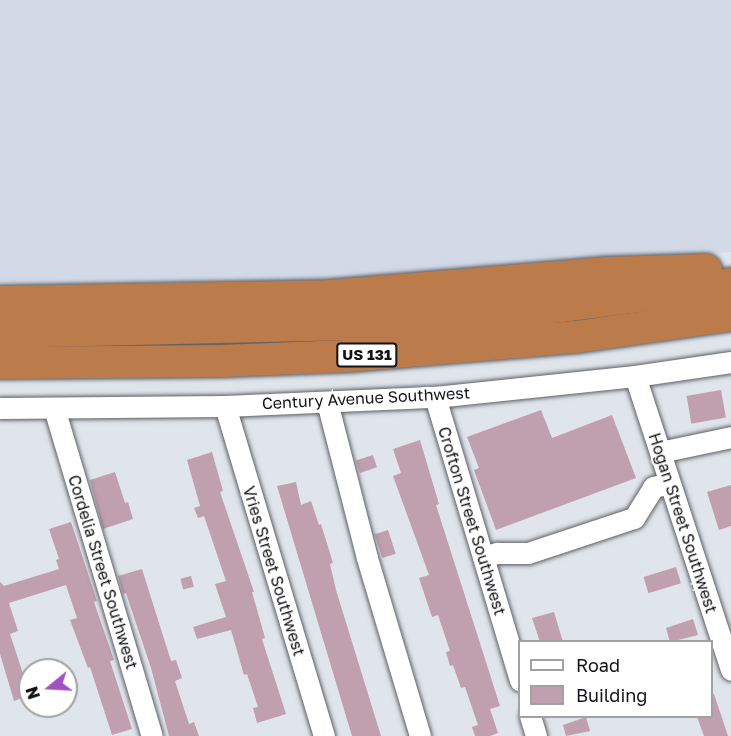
<!DOCTYPE html>
<style>
body{margin:0}
#map{position:relative;width:731px;height:736px;overflow:hidden;background:#e0e5eb;font-family:"Golos Text",sans-serif}
div>[style]{position:absolute}
[style*='--x']{left:calc(var(--x)*1px);top:calc(var(--y)*1px);width:calc(var(--w)*1px);rotate:calc(var(--a)*1deg)}
.built>*{inset:0;background:#d2dae8}
.building>*{inset:0;background:#c09faf;transform-origin:0 0}
.roads{filter:drop-shadow(0 0 2px #5d6066) drop-shadow(0 0 2px #5d6066)}
.minor>*{height:21px;margin:-10.5px;padding:0 10.5px;transform-origin:10.5px;border-radius:10.5px;background:#fff}
.highway>*{height:32px;margin:-16px;padding:0 16px;transform-origin:16px;border-radius:16px;background:#bc7b4b}
span{translate:-50% -50%;white-space:nowrap;text-align:center;line-height:1.15;-webkit-text-stroke:5px #fff;paint-order:stroke}
.shield-label span{padding:2px 4px;background:#fff;border:2px solid;border-radius:4px;-webkit-text-stroke-width:0}
.shield-label{font-size:15px;color:#121316;font-weight:700}
.street-label{font-size:16px;color:#121316}
.legend{position:absolute;left:518px;top:640px;width:195px;height:78px;box-sizing:border-box;background:#fff;border:2px solid #a0a1a2;margin:0;padding:8px 10px;list-style:none;font-size:18px;color:#121316}
.legend li{display:flex;align-items:center;gap:12px;height:30px}
.legend b{width:30px;border:2px solid #a0a1a2}
.north{position:absolute;left:18px;top:658px;width:60px;height:60px;box-sizing:border-box;background:#fff;border:2px solid #a0a1a2;border-radius:50%;rotate:252deg;font-size:16px;font-weight:700;line-height:24px;text-align:center;color:#121316}
.north::after{content:'';display:block;margin:auto;width:21px;height:27px;background:#a251c1;clip-path:polygon(50% 0,100% 100%,50% 72%,0 100%)}
</style>
<div id="map">
<div class="built">
<div style="clip-path:polygon(0 0,731px 0,731px 252px,593px 259px,326px 284px,0 285px)"></div>
</div>
<div class="building">
<div style="left:721px;top:390px;width:28px;height:35px;rotate:80deg"></div>
<div style="clip-path:polygon(541px 410px,552px 438px,612px 415px,636px 478px,496px 530px,474px 470px,479px 468px,467px 437px)"></div>
<div style="clip-path:polygon(420px 440px,439px 504px,436px 505px,500px 706px,490px 709px,498px 733px,490px 736px,475px 736px,472px 727px,478px 725px,465px 687px,461px 688px,453px 665px,450px 666px,446px 652px,450px 651px,438px 615px,432px 617px,419px 578px,429px 575px,393px 476px,401px 473px,393px 449px)"></div>
<div style="clip-path:polygon(212px 452px,223px 491px,220px 492px,254px 592px,252px 592px,265px 638px,262px 639px,286px 714px,257px 723px,253px 708px,258px 707px,247px 674px,244px 675px,231px 630px,197px 639px,193px 627px,226px 617px,215px 584px,226px 581px,204px 516px,198px 518px,194px 508px,200px 506px,187px 460px)"></div>
<div style="left:373px;top:455px;width:13px;height:18px;rotate:72deg"></div>
<div style="clip-path:polygon(115px 472px,125px 503px,128px 502px,133px 519px,103px 529px,90px 480px)"></div>
<div style="clip-path:polygon(296px 482px,301px 505px,311px 501px,319px 525px,321px 524px,333px 563px,330px 564px,336px 590px,381px 736px,352px 736px,277px 486px)"></div>
<div style="clip-path:polygon(731px 485px,731px 526px,719px 530px,707px 492px)"></div>
<div style="clip-path:polygon(71px 522px,97px 601px,94px 602px,114px 660px,110px 661px,132px 729px,112px 735px,90px 667px,88px 668px,70px 620px,77px 618px,66px 585px,9px 603px,18px 631px,10px 634px,30px 695px,14px 701px,0 654px,0 582px,4px 586px,59px 569px,56px 560px,59px 559px,49px 529px)"></div>
<div style="left:388px;top:530px;width:25px;height:14px;rotate:72deg"></div>
<div style="left:676px;top:567px;width:17px;height:34px;rotate:73deg"></div>
<div style="clip-path:polygon(142px 569px,171px 661px,176px 660px,182px 678px,175px 681px,189px 724px,194px 722px,199px 736px,169px 736px,151px 668px,126px 593px,123px 594px,118px 576px)"></div>
<div style="left:191px;top:576px;width:11px;height:11px;rotate:75deg"></div>
<div style="clip-path:polygon(554px 612px,563px 642px,540px 642px,532px 618px)"></div>
<div style="clip-path:polygon(693px 619px,698px 635px,670px 642px,666px 628px)"></div>
<div style="clip-path:polygon(711px 694px,714px 694px,728px 736px,704px 736px,697px 717px,711px 717px)"></div>
<div style="clip-path:polygon(586px 717px,590px 731px,566px 736px,563px 725px)"></div>
</div>
<div class="roads">
<div class="minor">
<div style="--x:635;--y:376;--w:309;--a:71.9"></div>
<div style="--x:435;--y:397;--w:296;--a:73.3"></div>
<div style="--x:327;--y:402;--w:161;--a:75.6"></div>
<div style="--x:367;--y:558;--w:186;--a:73.4"></div>
<div style="--x:225;--y:406;--w:345;--a:73.3"></div>
<div style="--x:0;--y:408;--w:225;--a:-0.5"></div>
<div style="--x:225;--y:406;--w:210;--a:-2.5"></div>
<div style="--x:435;--y:397;--w:201;--a:-6"></div>
<div style="--x:635;--y:376;--w:97;--a:-8.3"></div>
<div style="--x:54;--y:408;--w:342;--a:73.4"></div>
<div style="--x:660;--y:452;--w:73;--a:-11.9"></div>
<div style="--x:483;--y:557;--w:15;--a:-16"></div>
<div style="--x:497;--y:553;--w:31;--a:0"></div>
<div style="--x:528;--y:553;--w:112;--a:-18.3"></div>
<div style="--x:634;--y:518;--w:36;--a:-58"></div>
<div style="--x:653;--y:487;--w:17;--a:-13"></div>
<div style="--x:530;--y:716;--w:21;--a:73"></div>
</div>
<div class="highway">
<div style="--x:0;--y:302;--w:329;--a:-1"></div>
<div style="--x:329;--y:296;--w:280;--a:-4.7"></div>
<div style="--x:608;--y:273;--w:98;--a:-1.8"></div>
<div style="--x:0;--y:332;--w:385;--a:-1.3"></div>
<div style="--x:385;--y:323;--w:140;--a:-4.9"></div>
<div style="--x:524;--y:311;--w:209;--a:-7.4"></div>
<div style="--x:0;--y:363;--w:221;--a:-0.5"></div>
<div style="--x:221;--y:361;--w:127;--a:-2.3"></div>
<div style="--x:348;--y:356;--w:229;--a:-4.8"></div>
<div style="--x:576;--y:337;--w:157;--a:-8.1"></div>
</div>
</div>
<div class="shield-label">
<span style="left:367px;top:355px">US 131</span>
</div>
<div class="street-label">
<span style="left:366px;top:398px;rotate:-3deg">Century Avenue Southwest</span>
<span style="left:472px;top:521px;rotate:73deg">Crofton Street Southwest</span>
<span style="left:683px;top:523px;rotate:72deg">Hogan Street Southwest</span>
<span style="left:274px;top:571px;rotate:73deg">Vries Street Southwest</span>
<span style="left:103px;top:572px;rotate:73deg">Cordelia Street Southwest</span>
</div>
<ul class="legend">
<li><b style="height:8px;background:#fff"></b>Road</li>
<li><b style="height:16px;background:#c09faf"></b>Building</li>
</ul>
<div class="north">N</div>
</div>
